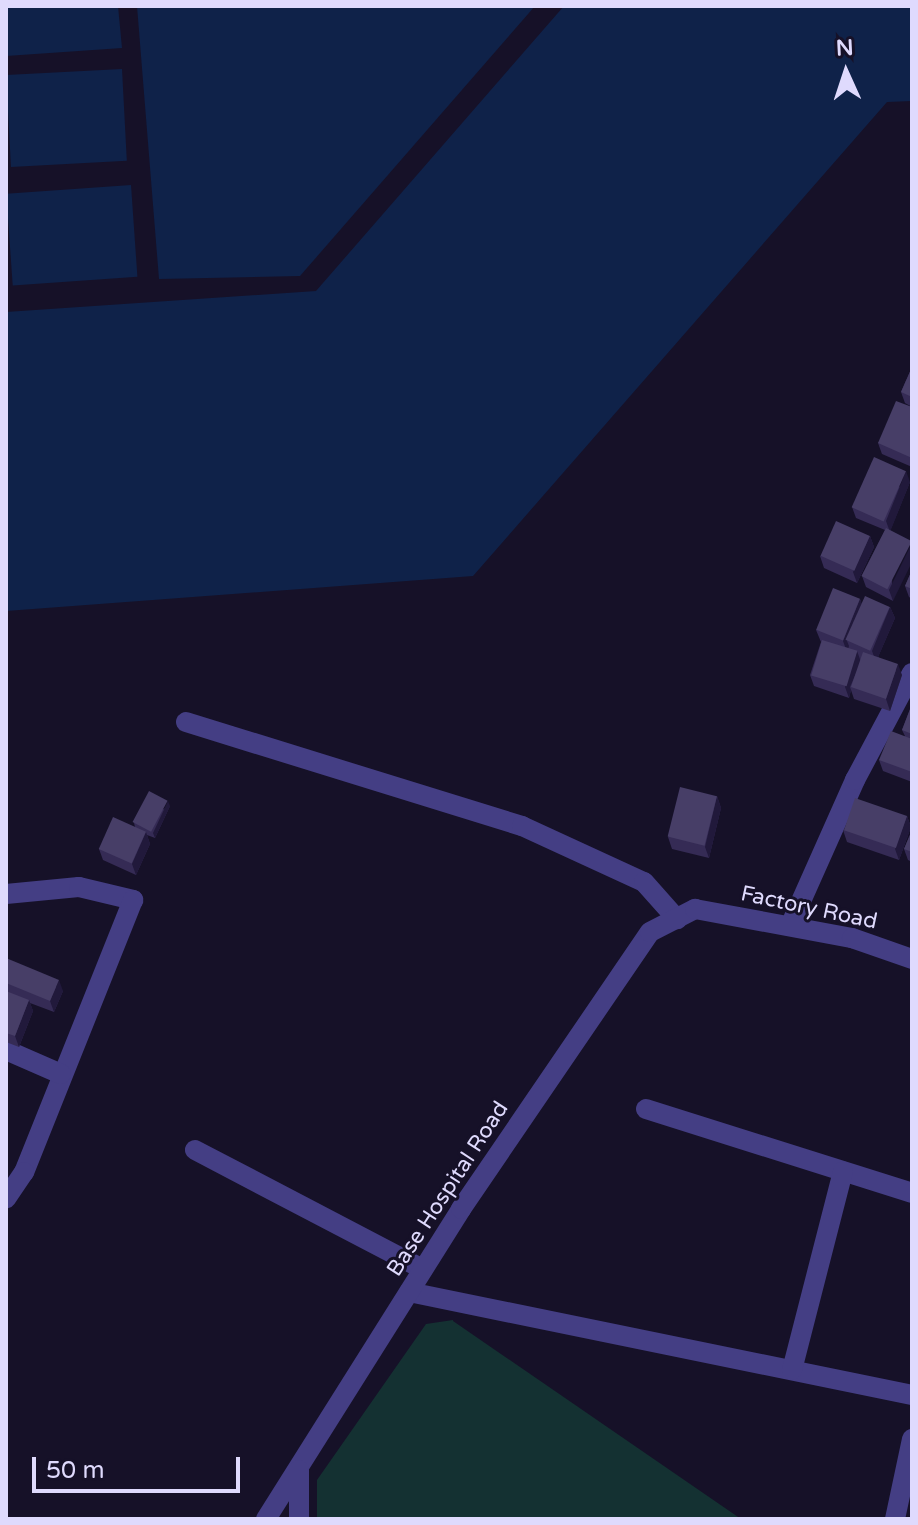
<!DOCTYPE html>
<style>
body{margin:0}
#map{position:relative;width:918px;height:1525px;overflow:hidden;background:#161128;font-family:"Varela Round",sans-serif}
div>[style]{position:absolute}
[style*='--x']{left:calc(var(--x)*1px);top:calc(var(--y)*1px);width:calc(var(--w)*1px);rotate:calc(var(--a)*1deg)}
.green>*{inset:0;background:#143132}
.water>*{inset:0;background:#0f2249;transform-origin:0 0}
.minor>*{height:20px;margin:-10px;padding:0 10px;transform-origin:10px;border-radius:10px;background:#443e84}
.wall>*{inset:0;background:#352b55}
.shaded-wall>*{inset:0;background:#21193b}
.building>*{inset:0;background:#473e67;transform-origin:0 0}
span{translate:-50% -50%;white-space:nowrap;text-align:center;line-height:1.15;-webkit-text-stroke:6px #161128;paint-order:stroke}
.street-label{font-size:22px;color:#dfdafd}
.frame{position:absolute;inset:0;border:8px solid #dfdafd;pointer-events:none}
.north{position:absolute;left:806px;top:32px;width:80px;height:80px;-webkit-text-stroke:6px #161128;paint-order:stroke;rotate:357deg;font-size:22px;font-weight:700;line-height:32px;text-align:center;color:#dfdafd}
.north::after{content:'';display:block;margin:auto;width:28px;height:36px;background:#dfdafd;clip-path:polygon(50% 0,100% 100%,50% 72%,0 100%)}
.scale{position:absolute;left:32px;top:1457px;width:208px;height:36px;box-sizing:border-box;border:4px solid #dfdafd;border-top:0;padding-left:10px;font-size:24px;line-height:28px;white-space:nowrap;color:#dfdafd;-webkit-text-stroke:6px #161128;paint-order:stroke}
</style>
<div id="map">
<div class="green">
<div style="clip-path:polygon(453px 1320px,453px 1321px,741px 1519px,317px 1519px,317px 1480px,426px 1324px)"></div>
</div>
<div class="water">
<div style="clip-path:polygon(6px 6px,118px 6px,122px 48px,6px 56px)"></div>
<div style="clip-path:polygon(137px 6px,535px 6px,300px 276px,159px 279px)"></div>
<div style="clip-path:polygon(564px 6px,912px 6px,912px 101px,887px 102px,473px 576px,6px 611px,6px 312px,316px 291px)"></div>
<div style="left:122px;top:69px;width:92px;height:116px;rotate:87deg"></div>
<div style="left:131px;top:185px;width:92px;height:125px;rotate:86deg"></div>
</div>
<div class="minor">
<div style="--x:186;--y:722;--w:352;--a:17.2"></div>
<div style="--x:522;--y:826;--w:134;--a:24.7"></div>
<div style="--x:644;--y:882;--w:50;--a:48.3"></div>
<div style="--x:6;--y:894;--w:73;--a:-5.5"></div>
<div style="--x:79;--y:887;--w:56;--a:13.5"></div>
<div style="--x:133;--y:900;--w:293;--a:111.8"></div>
<div style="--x:24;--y:1172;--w:32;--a:124"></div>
<div style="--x:790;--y:926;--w:160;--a:-66"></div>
<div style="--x:855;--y:780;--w:121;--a:-62"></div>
<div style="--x:6;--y:1050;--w:60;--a:23.6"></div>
<div style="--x:646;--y:1109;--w:279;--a:17.5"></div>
<div style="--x:195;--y:1150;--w:257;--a:27.6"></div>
<div style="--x:409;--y:1292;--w:513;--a:11.57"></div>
<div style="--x:792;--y:1370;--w:205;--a:-75.6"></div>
<div style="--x:266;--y:1519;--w:366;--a:-57.8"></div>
<div style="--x:461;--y:1209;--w:335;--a:-55.7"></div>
<div style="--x:650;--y:932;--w:51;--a:-27.1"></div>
<div style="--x:695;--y:909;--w:160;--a:10.5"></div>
<div style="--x:852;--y:938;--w:64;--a:19.3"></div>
<div style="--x:299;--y:1519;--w:49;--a:-90"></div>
<div style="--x:895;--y:1519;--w:82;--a:-78"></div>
</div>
<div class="wall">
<div style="clip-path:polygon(912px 367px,912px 407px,905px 403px,901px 392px)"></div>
<div style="clip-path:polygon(912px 407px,912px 467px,882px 454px,878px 443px)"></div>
<div style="clip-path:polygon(910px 482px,890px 531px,893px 601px,866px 587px,862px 576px,885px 530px,856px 518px,852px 507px)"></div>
<div style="clip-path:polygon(870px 536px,874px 547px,857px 583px,824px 568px,820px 556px)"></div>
<div style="clip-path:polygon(912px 570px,912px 599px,909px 597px,905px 586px)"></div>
<div style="clip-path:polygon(860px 599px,862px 605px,890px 607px,895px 618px,878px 657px,902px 675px,890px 711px,854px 699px,851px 690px,849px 698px,814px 686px,810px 675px,821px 642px,816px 630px)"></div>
<div style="clip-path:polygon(912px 704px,912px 782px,883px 771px,879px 760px,905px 736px,902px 730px)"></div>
<div style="clip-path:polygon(717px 796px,721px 808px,709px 858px,672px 849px,668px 837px)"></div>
<div style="clip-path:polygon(170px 806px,155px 838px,147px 835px,150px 844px,136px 875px,103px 860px,99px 849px,135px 827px,134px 823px)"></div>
<div style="clip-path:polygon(907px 816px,911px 827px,899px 860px,847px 842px,843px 830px)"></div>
<div style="clip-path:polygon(912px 830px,912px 862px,908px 860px,904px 849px)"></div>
<div style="clip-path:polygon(6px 958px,63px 991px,54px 1012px,30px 1003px,33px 1011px,19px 1047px,6px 1042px)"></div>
</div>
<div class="shaded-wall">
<div style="clip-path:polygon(906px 471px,910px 482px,890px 532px,886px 521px)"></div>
<div style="clip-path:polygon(870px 536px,874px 547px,857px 583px,853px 572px)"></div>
<div style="clip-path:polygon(912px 543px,912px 562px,893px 601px,889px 590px)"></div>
<div style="clip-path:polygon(860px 599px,864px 610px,847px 641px,849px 646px,847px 652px,843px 641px)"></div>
<div style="clip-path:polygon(890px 607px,895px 618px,876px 662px,872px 651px)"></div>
<div style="clip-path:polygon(857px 651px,861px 662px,850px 687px,851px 690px,849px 698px,845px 687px)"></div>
<div style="clip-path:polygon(898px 664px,902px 675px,890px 711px,886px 699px)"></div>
<div style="clip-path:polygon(717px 796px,721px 808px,709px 858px,705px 847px)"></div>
<div style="clip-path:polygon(168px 801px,170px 806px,155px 838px,153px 833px)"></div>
<div style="clip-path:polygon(907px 816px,911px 827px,899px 860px,895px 849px)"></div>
<div style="clip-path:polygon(146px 832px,150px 844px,136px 875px,132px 864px)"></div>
<div style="clip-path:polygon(59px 980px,63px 991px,54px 1012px,50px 1001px)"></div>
<div style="clip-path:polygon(29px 1000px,33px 1011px,19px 1047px,15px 1036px)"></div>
</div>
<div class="building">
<div style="clip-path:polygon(912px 367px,912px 397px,901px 392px)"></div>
<div style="clip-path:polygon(896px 401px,912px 407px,912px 458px,878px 443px)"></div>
<div style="left:874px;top:457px;width:35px;height:55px;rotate:24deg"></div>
<div style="left:836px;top:521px;width:37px;height:38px;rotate:24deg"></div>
<div style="left:886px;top:528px;width:29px;height:54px;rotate:27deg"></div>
<div style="clip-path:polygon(912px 570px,912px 589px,905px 586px)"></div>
<div style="left:833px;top:588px;width:29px;height:45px;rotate:22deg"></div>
<div style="left:865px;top:596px;width:27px;height:48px;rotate:24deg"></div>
<div style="left:822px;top:640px;width:37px;height:37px;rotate:17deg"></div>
<div style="left:863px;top:652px;width:37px;height:37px;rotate:19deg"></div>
<div style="clip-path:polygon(912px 704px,912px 734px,902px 730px)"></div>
<div style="clip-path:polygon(891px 731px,912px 739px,912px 772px,879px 760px)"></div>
<div style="left:680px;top:787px;width:38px;height:51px;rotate:14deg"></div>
<div style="left:149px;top:791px;width:21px;height:35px;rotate:28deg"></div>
<div style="left:855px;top:798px;width:55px;height:34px;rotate:19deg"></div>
<div style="left:113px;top:817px;width:36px;height:35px;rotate:24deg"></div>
<div style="clip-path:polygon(912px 830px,912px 852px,904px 849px)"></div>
<div style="clip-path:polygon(6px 958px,59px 980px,50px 1001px,6px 983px)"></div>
<div style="clip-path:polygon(6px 991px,29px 1000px,15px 1036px,6px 1033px)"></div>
</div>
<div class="street-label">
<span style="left:809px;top:908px;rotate:12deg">Factory Road</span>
<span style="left:448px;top:1189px;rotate:-57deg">Base Hospital Road</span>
</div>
<div class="frame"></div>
<div class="north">N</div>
<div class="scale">50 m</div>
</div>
